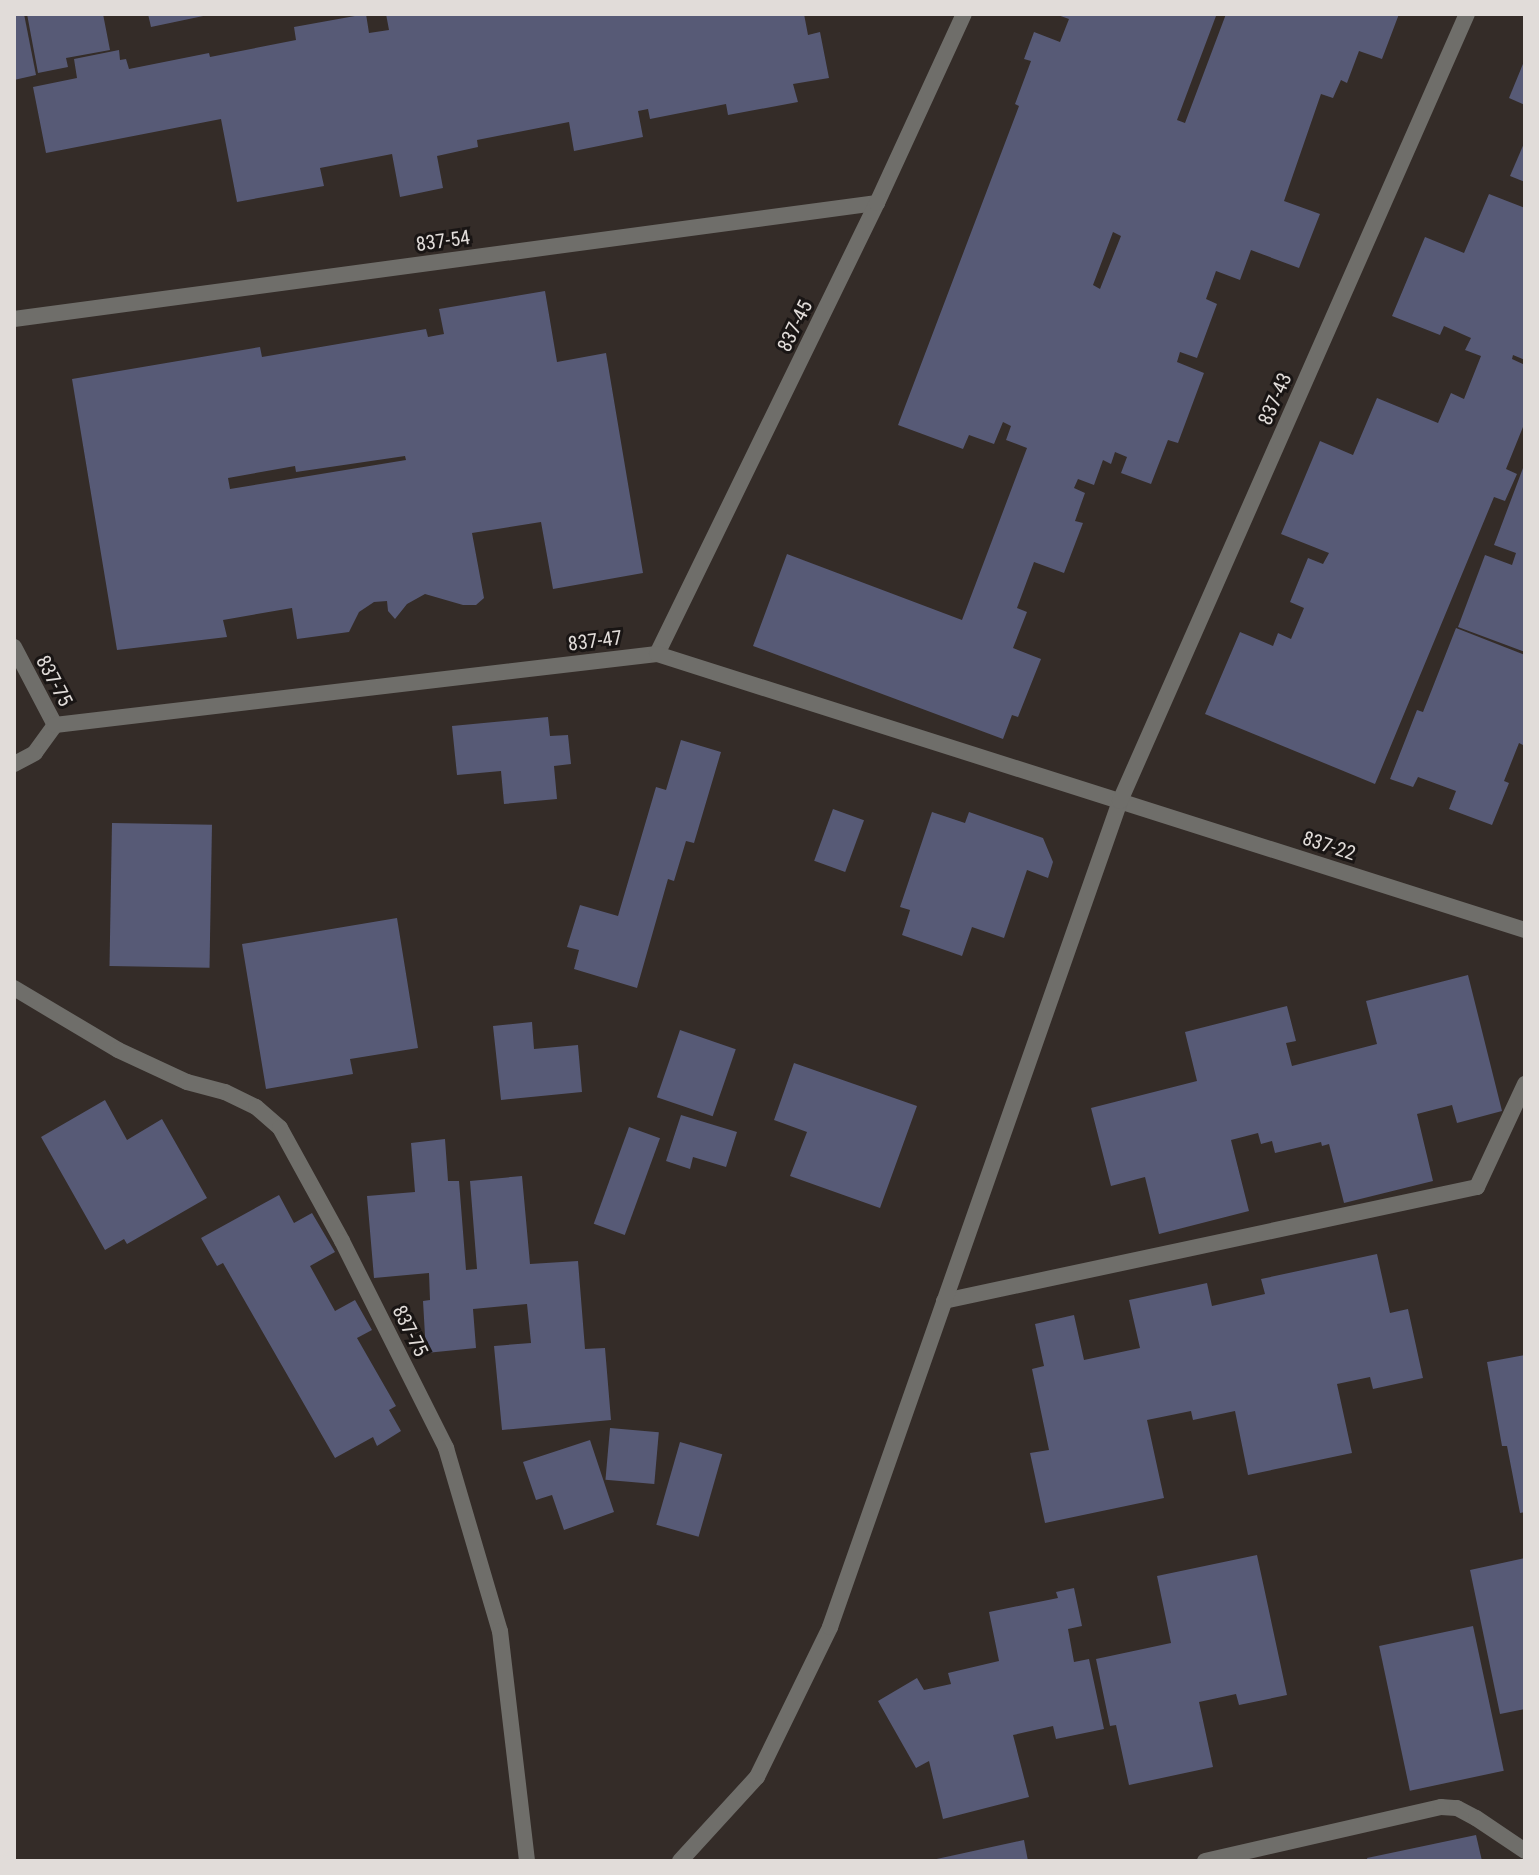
<!DOCTYPE html>
<style>
body{margin:0}
#map{position:relative;width:1539px;height:1875px;overflow:hidden;background:#342c28;font-family:"Roboto Condensed",sans-serif}
div>[style]{position:absolute}
[style*='--x']{left:calc(var(--x)*1px);top:calc(var(--y)*1px);width:calc(var(--w)*1px);rotate:calc(var(--a)*1deg)}
.building>*{inset:0;background:#575a76;transform-origin:0 0}
.street>*{height:16px;margin:-8px;padding:0 8px;transform-origin:8px;border-radius:8px;background:#6f6e6a}
span{translate:-50% -50%;white-space:nowrap;text-align:center;line-height:1.15;-webkit-text-stroke:6px #191514;paint-order:stroke}
.street-label{font-size:20px;color:#e1dcd9}
.frame{position:absolute;inset:0;border:16px solid #e1dcd9;pointer-events:none}
</style>
<div id="map">
<div class="building">
<div style="clip-path:polygon(14px 14px,24px 14px,36px 75px,14px 80px)"></div>
<div style="clip-path:polygon(27px 14px,103px 14px,110px 50px,66px 58px,68px 67px,38px 73px)"></div>
<div style="clip-path:polygon(148px 14px,207px 14px,208px 15px,151px 27px)"></div>
<div style="clip-path:polygon(366px 14px,369px 33px,389px 30px,386px 14px,804px 14px,808px 35px,820px 32px,829px 78px,793px 84px,798px 102px,728px 115px,726px 104px,650px 119px,648px 109px,638px 111px,643px 137px,574px 151px,569px 122px,477px 140px,478px 147px,437px 156px,443px 188px,400px 197px,392px 154px,320px 168px,324px 186px,237px 202px,221px 119px,46px 153px,33px 87px,77px 78px,74px 59px,119px 50px,120px 60px,126px 59px,129px 69px,209px 53px,210px 57px,296px 40px,294px 27px)"></div>
<div style="clip-path:polygon(evenodd,1055px 14px,1216px 16px,1177px 120px,1185px 123px,1226px 14px,1399px 14px,1382px 59px,1359px 51px,1347px 83px,1341px 80px,1333px 98px,1321px 94px,1284px 201px,1320px 214px,1299px 268px,1251px 250px,1240px 280px,1216px 271px,1206px 299px,1217px 304px,1197px 358px,1180px 352px,1177px 362px,1204px 373px,1178px 443px,1168px 440px,1151px 484px,1121px 473px,1127px 457px,1115px 452px,1111px 464px,1103px 460px,1094px 485px,1078px 479px,1074px 488px,1085px 493px,1075px 521px,1083px 523px,1064px 573px,1034px 562px,1017px 608px,1027px 612px,1013px 648px,1041px 659px,1018px 717px,1012px 715px,1003px 739px,753px 646px,787px 554px,962px 620px,1027px 448px,1006px 440px,1011px 426px,1003px 422px,994px 444px,969px 435px,963px 449px,898px 425px,1019px 106px,1015px 104px,1031px 61px,1024px 59px,1034px 32px,1060px 42px,1069px 19px,1055px 14px,1113px 232px,1121px 236px,1100px 289px,1093px 285px,1113px 232px)"></div>
<div style="clip-path:polygon(1525px 59px,1525px 105px,1509px 98px)"></div>
<div style="clip-path:polygon(1525px 141px,1525px 182px,1510px 176px)"></div>
<div style="clip-path:polygon(1489px 194px,1525px 208px,1525px 360px,1513px 355px,1512px 359px,1525px 365px,1525px 422px,1506px 469px,1517px 474px,1505px 501px,1494px 497px,1375px 784px,1205px 714px,1240px 632px,1273px 646px,1278px 633px,1291px 639px,1304px 608px,1290px 602px,1308px 558px,1323px 564px,1329px 553px,1281px 534px,1320px 441px,1353px 455px,1377px 398px,1438px 423px,1451px 393px,1464px 399px,1481px 356px,1465px 350px,1471px 338px,1444px 326px,1440px 335px,1392px 316px,1425px 237px,1464px 253px)"></div>
<div style="clip-path:polygon(evenodd,545px 291px,557px 362px,606px 353px,643px 573px,553px 589px,541px 522px,472px 533px,484px 598px,476px 605px,463px 605px,425px 594px,407px 604px,395px 619px,388px 611px,387px 601px,374px 602px,359px 612px,349px 632px,297px 639px,292px 608px,223px 620px,227px 637px,117px 650px,72px 379px,260px 347px,262px 357px,426px 329px,428px 337px,444px 334px,439px 309px,545px 291px,405px 456px,406px 460px,230px 489px,228px 478px,295px 466px,296px 472px,405px 456px)"></div>
<div style="clip-path:polygon(1523px 468px,1525px 469px,1525px 652px,1458px 627px,1485px 555px,1512px 565px,1516px 553px,1494px 545px)"></div>
<div style="clip-path:polygon(1456px 628px,1525px 655px,1525px 746px,1519px 743px,1504px 781px,1509px 783px,1492px 825px,1449px 809px,1456px 791px,1418px 777px,1413px 787px,1390px 779px,1417px 710px,1423px 712px)"></div>
<div style="clip-path:polygon(548px 717px,550px 736px,568px 735px,571px 764px,554px 766px,557px 799px,504px 804px,501px 771px,457px 775px,452px 726px)"></div>
<div style="clip-path:polygon(681px 740px,721px 752px,694px 843px,686px 841px,674px 881px,668px 879px,637px 988px,574px 969px,579px 950px,567px 947px,580px 905px,618px 916px,656px 787px,666px 790px)"></div>
<div style="left:833px;top:809px;width:33px;height:55px;rotate:20deg"></div>
<div style="clip-path:polygon(932px 812px,965px 823px,969px 812px,1043px 838px,1053px 862px,1048px 878px,1027px 870px,1004px 938px,972px 927px,962px 956px,902px 935px,910px 910px,900px 907px)"></div>
<div style="left:112px;top:823px;width:100px;height:143px;rotate:1deg"></div>
<div style="clip-path:polygon(397px 918px,418px 1048px,350px 1059px,353px 1074px,266px 1089px,242px 944px)"></div>
<div style="clip-path:polygon(1468px 975px,1502px 1111px,1457px 1123px,1452px 1105px,1417px 1114px,1433px 1181px,1344px 1203px,1329px 1144px,1322px 1146px,1321px 1142px,1275px 1153px,1272px 1141px,1261px 1144px,1258px 1133px,1231px 1140px,1249px 1211px,1159px 1234px,1145px 1177px,1111px 1186px,1091px 1108px,1197px 1081px,1185px 1032px,1287px 1006px,1296px 1041px,1286px 1043px,1292px 1066px,1377px 1044px,1366px 1001px)"></div>
<div style="clip-path:polygon(532px 1022px,534px 1049px,578px 1045px,582px 1092px,501px 1100px,493px 1026px)"></div>
<div style="left:680px;top:1030px;width:59px;height:71px;rotate:19deg"></div>
<div style="clip-path:polygon(794px 1063px,917px 1106px,880px 1208px,790px 1176px,807px 1132px,774px 1120px)"></div>
<div style="clip-path:polygon(105px 1100px,127px 1140px,162px 1119px,207px 1198px,127px 1244px,124px 1239px,105px 1250px,41px 1137px)"></div>
<div style="clip-path:polygon(681px 1115px,737px 1132px,726px 1167px,693px 1157px,690px 1169px,666px 1161px)"></div>
<div style="left:629px;top:1127px;width:33px;height:103px;rotate:20deg"></div>
<div style="clip-path:polygon(445px 1139px,448px 1181px,459px 1181px,466px 1270px,477px 1269px,470px 1181px,522px 1176px,530px 1264px,578px 1261px,585px 1349px,605px 1348px,611px 1420px,502px 1430px,494px 1346px,531px 1343px,527px 1304px,473px 1309px,476px 1348px,426px 1353px,423px 1301px,430px 1300px,429px 1273px,374px 1278px,367px 1196px,415px 1192px,411px 1143px)"></div>
<div style="clip-path:polygon(279px 1195px,294px 1223px,312px 1213px,335px 1252px,310px 1266px,335px 1311px,355px 1300px,372px 1330px,357px 1338px,396px 1406px,389px 1410px,401px 1431px,377px 1446px,373px 1437px,335px 1458px,223px 1263px,217px 1266px,201px 1238px)"></div>
<div style="clip-path:polygon(1377px 1254px,1390px 1313px,1408px 1309px,1423px 1378px,1373px 1389px,1370px 1377px,1337px 1384px,1352px 1453px,1248px 1475px,1235px 1411px,1193px 1420px,1191px 1411px,1147px 1420px,1164px 1498px,1045px 1523px,1030px 1453px,1049px 1450px,1032px 1369px,1044px 1366px,1035px 1324px,1074px 1315px,1084px 1360px,1140px 1348px,1129px 1300px,1207px 1283px,1212px 1306px,1265px 1294px,1261px 1279px)"></div>
<div style="clip-path:polygon(1525px 1355px,1525px 1512px,1520px 1513px,1507px 1446px,1502px 1446px,1487px 1362px)"></div>
<div style="left:610px;top:1428px;width:49px;height:52px;rotate:5deg"></div>
<div style="clip-path:polygon(590px 1440px,614px 1512px,564px 1530px,552px 1495px,536px 1500px,523px 1462px)"></div>
<div style="left:680px;top:1442px;width:44px;height:86px;rotate:16deg"></div>
<div style="clip-path:polygon(1257px 1555px,1287px 1695px,1239px 1705px,1236px 1694px,1199px 1702px,1213px 1767px,1129px 1785px,1116px 1725px,1110px 1726px,1096px 1659px,1171px 1643px,1157px 1576px)"></div>
<div style="clip-path:polygon(1525px 1558px,1525px 1709px,1500px 1714px,1470px 1570px)"></div>
<div style="clip-path:polygon(1074px 1588px,1082px 1626px,1068px 1629px,1074px 1662px,1089px 1659px,1104px 1729px,1056px 1739px,1053px 1726px,1013px 1735px,1029px 1797px,943px 1819px,929px 1761px,916px 1768px,878px 1701px,917px 1678px,924px 1690px,951px 1684px,948px 1673px,999px 1661px,989px 1612px,1058px 1598px,1056px 1592px)"></div>
<div style="left:1473px;top:1626px;width:148px;height:96px;rotate:78deg"></div>
<div style="clip-path:polygon(1476px 1835px,1482px 1861px,1368px 1861px,1367px 1858px)"></div>
<div style="clip-path:polygon(1024px 1840px,1028px 1861px,932px 1861px,932px 1860px)"></div>
</div>
<div class="street">
<div style="--x:14;--y:319;--w:871;--a:-7.66"></div>
<div style="--x:14;--y:647;--w:88;--a:62.3"></div>
<div style="--x:55;--y:725;--w:34;--a:126"></div>
<div style="--x:35;--y:753;--w:24;--a:152"></div>
<div style="--x:657;--y:654;--w:502;--a:-64"></div>
<div style="--x:877;--y:203;--w:208;--a:-65.3"></div>
<div style="--x:55;--y:725;--w:606;--a:-6.73"></div>
<div style="--x:657;--y:654;--w:911;--a:17.64"></div>
<div style="--x:14;--y:988;--w:121;--a:30.8"></div>
<div style="--x:118;--y:1050;--w:76;--a:24.9"></div>
<div style="--x:187;--y:1082;--w:39;--a:15"></div>
<div style="--x:225;--y:1092;--w:34;--a:26"></div>
<div style="--x:256;--y:1107;--w:32;--a:41"></div>
<div style="--x:280;--y:1128;--w:129;--a:61.2"></div>
<div style="--x:342;--y:1241;--w:232;--a:63.3"></div>
<div style="--x:446;--y:1448;--w:191;--a:73.6"></div>
<div style="--x:500;--y:1631;--w:232;--a:83.3"></div>
<div style="--x:944;--y:1301;--w:545;--a:-12.07"></div>
<div style="--x:1477;--y:1187;--w:114;--a:-65"></div>
<div style="--x:680;--y:1861;--w:114;--a:-47.5"></div>
<div style="--x:757;--y:1777;--w:167;--a:-64"></div>
<div style="--x:830;--y:1627;--w:875;--a:-70.65"></div>
<div style="--x:1120;--y:801;--w:860;--a:-66.21"></div>
<div style="--x:1205;--y:1861;--w:242;--a:-12.9"></div>
<div style="--x:1441;--y:1807;--w:16;--a:4"></div>
<div style="--x:1457;--y:1808;--w:21;--a:28"></div>
<div style="--x:1476;--y:1818;--w:59;--a:34"></div>
</div>
<div class="street-label">
<span style="left:443px;top:241px;rotate:-8deg">837-54</span>
<span style="left:795px;top:326px;rotate:-64deg">837-45</span>
<span style="left:1275px;top:399px;rotate:-66deg">837-43</span>
<span style="left:595px;top:641px;rotate:-7deg">837-47</span>
<span style="left:54px;top:681px;rotate:62deg">837-75</span>
<span style="left:1329px;top:846px;rotate:18deg">837-22</span>
<span style="left:410px;top:1331px;rotate:63deg">837-75</span>
</div>
<div class="frame"></div>
</div>
